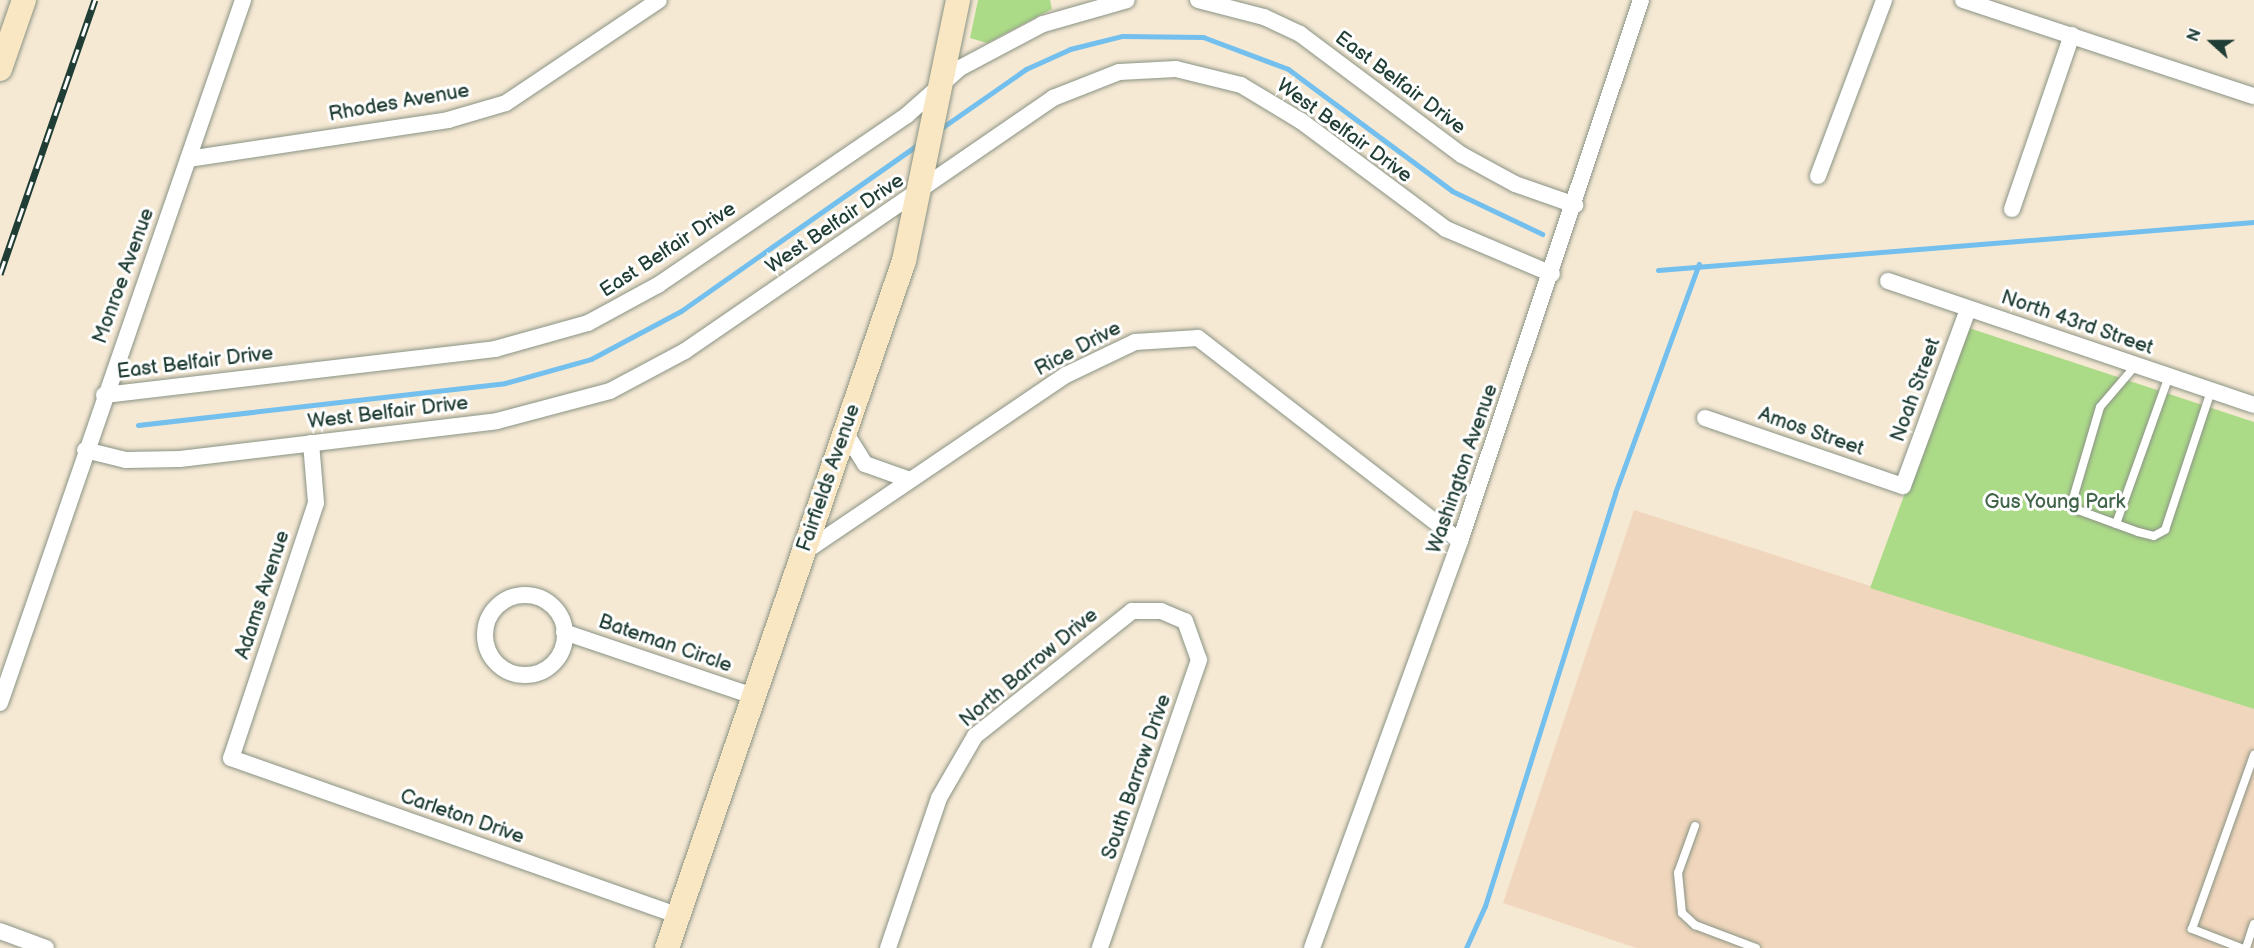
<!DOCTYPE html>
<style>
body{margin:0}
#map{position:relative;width:2254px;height:948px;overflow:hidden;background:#f6e9d4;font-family:"Balsamiq Sans",sans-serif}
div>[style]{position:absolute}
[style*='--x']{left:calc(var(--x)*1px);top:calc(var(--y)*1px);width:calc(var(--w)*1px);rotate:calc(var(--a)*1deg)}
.built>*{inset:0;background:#f0d6bc}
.green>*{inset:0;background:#acdb88}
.stream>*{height:5px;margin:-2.5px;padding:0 2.5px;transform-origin:2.5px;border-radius:2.5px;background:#73bfed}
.roads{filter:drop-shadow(0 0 2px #8a9384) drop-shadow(0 0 2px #8a9384)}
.lane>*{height:8px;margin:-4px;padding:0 4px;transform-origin:4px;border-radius:4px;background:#fff}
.street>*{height:16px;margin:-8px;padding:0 8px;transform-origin:8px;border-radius:8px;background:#fff}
.street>.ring{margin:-8px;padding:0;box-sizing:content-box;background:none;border:16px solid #fff;border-radius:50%}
.secondary>*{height:24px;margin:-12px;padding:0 12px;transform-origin:12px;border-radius:12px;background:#f9e7c3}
.rail>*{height:7px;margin-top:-3.5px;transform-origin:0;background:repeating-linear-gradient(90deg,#fff 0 14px,#1f3d34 0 28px);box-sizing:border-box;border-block:2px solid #1f3d34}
span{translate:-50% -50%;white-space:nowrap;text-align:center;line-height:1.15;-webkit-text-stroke:6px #fff;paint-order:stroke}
.street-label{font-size:20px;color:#1f3d34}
.park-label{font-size:20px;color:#426449}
.north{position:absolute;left:2182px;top:12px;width:60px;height:60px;-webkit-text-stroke:4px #fff;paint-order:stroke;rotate:291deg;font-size:16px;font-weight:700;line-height:24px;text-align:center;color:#1f3d34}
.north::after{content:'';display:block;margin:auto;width:21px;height:27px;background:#1f3d34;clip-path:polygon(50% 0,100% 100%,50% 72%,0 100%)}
</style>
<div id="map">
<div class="built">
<div style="clip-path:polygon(1634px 510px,2254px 709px,2254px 948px,1636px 948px,1503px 903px)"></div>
</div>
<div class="green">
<div style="clip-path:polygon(978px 0,1050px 0,1052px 9px,987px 43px,970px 38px)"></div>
<div style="clip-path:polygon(1966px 327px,2254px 422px,2254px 709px,1870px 588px)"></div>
</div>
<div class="stream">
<div style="--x:940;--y:129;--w:105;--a:-34.9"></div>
<div style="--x:1026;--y:69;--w:48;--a:-24.4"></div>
<div style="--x:1070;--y:49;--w:54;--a:-14"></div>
<div style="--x:1122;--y:36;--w:81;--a:0.7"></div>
<div style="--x:1203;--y:37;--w:91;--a:20.6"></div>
<div style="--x:1288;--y:69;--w:204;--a:36.6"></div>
<div style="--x:1452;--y:191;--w:100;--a:25.5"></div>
<div style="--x:1658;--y:270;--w:598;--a:-4.6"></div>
<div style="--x:138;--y:425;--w:369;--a:-6.5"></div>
<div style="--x:505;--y:383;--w:89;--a:-15.6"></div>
<div style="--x:591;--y:359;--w:102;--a:-28.1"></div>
<div style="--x:681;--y:311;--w:292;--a:-35.1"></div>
<div style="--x:1466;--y:948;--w:46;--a:-65.7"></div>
<div style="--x:1485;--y:906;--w:433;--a:-72.5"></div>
<div style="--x:1615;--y:493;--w:244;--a:-69.9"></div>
</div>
<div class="roads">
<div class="lane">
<div style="--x:2136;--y:365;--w:55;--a:130.6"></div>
<div style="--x:2100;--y:407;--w:96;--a:106.4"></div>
<div style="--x:2073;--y:499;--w:12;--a:66"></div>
<div style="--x:2078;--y:510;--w:64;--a:20.1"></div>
<div style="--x:2138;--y:532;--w:16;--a:14"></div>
<div style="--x:2154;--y:536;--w:13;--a:-29"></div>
<div style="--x:2165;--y:530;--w:146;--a:-71.7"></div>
<div style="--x:2116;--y:524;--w:157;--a:-70.3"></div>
<div style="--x:1695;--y:826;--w:50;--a:109.9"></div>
<div style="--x:1678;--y:873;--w:40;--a:84.3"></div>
<div style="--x:1682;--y:913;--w:18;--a:43"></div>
<div style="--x:1695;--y:925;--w:65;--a:20.7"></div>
<div style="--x:2241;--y:948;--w:53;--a:-158.8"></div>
<div style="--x:2192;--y:929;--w:185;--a:-70.4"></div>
<div style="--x:2246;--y:948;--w:25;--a:-72"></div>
</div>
<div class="street">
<div style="--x:1198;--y:0;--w:68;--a:14.4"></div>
<div style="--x:1264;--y:17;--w:40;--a:25"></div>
<div style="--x:1300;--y:34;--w:202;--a:36.8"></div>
<div style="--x:1462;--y:155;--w:60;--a:28.7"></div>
<div style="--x:1515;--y:184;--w:64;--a:19.3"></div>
<div style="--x:1963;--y:0;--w:306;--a:18.3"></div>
<div style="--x:188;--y:159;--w:263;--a:-8.5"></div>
<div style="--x:448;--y:120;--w:60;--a:-16.3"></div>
<div style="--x:506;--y:103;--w:184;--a:-33.9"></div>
<div style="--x:1818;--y:176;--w:188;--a:-69.4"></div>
<div style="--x:2012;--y:209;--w:184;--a:-71"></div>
<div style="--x:1888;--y:281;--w:386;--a:18.7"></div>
<div style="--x:104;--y:395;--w:394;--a:-6.7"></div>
<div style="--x:495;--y:349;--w:97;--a:-15.6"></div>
<div style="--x:588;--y:323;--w:80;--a:-28.5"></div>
<div style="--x:658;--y:285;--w:301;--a:-34.3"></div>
<div style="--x:907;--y:115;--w:71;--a:-41.6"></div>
<div style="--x:960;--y:68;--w:94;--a:-27.9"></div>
<div style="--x:1043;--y:24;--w:87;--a:-15.9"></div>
<div style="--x:1705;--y:418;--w:209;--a:19"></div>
<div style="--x:1903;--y:486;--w:189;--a:-69.8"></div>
<div style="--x:845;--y:432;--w:38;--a:58"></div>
<div style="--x:865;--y:464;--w:48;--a:19.6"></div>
<div style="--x:311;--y:443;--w:60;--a:85.2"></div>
<div style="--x:316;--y:503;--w:269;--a:108.4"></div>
<div style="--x:231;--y:758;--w:475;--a:19.4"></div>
<div style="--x:85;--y:450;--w:42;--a:13.7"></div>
<div style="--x:126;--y:460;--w:54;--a:-1.1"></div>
<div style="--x:180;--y:459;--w:319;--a:-6.8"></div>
<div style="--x:497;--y:421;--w:117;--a:-14.9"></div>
<div style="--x:610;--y:391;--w:85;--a:-28.1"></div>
<div style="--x:685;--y:351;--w:447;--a:-34.5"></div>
<div style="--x:1053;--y:98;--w:71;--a:-21.5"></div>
<div style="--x:1119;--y:72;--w:57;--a:-3"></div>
<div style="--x:1176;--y:69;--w:67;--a:13.8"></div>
<div style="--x:1241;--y:85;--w:70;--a:31"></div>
<div style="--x:1301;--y:121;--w:181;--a:36.7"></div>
<div style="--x:1446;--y:229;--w:115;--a:23"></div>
<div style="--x:803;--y:553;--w:318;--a:-34.1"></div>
<div style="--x:1066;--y:375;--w:76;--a:-25.6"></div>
<div style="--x:1135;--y:342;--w:63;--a:-3.6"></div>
<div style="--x:1198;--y:338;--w:331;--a:37.8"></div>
<div class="ring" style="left:485px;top:595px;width:64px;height:64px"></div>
<div style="--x:564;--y:632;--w:200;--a:18.7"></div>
<div style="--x:0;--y:703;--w:744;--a:-70.93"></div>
<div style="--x:0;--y:931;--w:49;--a:20.3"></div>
<div style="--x:888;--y:948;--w:158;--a:-71.2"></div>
<div style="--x:939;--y:798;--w:72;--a:-59.9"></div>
<div style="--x:975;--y:736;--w:201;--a:-38.5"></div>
<div style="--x:1132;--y:611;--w:29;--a:0"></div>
<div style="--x:1161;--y:611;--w:26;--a:23"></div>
<div style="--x:1185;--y:621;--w:41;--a:70.3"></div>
<div style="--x:1199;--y:660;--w:305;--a:109"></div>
<div style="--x:1312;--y:948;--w:433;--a:-70"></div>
<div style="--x:1460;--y:541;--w:570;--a:-71.5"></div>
</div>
<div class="secondary">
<div style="--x:0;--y:69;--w:73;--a:-70.8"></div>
<div style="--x:667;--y:948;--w:727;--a:-70.97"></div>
<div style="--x:904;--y:261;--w:267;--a:-78.3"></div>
</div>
</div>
<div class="rail">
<div style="--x:0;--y:274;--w:290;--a:-70.9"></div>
</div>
<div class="street-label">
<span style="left:1400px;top:83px;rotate:37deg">East Belfair Drive</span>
<span style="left:399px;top:103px;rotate:-10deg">Rhodes Avenue</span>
<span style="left:1344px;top:131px;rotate:36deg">West Belfair Drive</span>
<span style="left:835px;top:224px;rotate:-34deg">West Belfair Drive</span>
<span style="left:668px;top:250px;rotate:-33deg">East Belfair Drive</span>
<span style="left:124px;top:276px;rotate:-70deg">Monroe Avenue</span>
<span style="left:2077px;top:323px;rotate:19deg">North 43rd Street</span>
<span style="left:1078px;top:349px;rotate:-28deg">Rice Drive</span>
<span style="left:195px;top:363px;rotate:-7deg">East Belfair Drive</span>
<span style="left:1916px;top:390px;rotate:-70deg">Noah Street</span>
<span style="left:388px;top:413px;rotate:-7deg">West Belfair Drive</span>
<span style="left:1811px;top:432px;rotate:19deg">Amos Street</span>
<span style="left:1463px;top:469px;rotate:-71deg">Washington Avenue</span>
<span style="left:829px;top:478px;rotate:-71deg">Fairfields Avenue</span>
<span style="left:263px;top:595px;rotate:-72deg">Adams Avenue</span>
<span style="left:665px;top:644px;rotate:19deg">Bateman Circle</span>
<span style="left:1029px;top:668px;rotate:-40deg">North Barrow Drive</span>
<span style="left:1137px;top:777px;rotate:-71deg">South Barrow Drive</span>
<span style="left:462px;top:817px;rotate:19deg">Carleton Drive</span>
</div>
<div class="park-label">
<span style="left:2055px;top:502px">Gus Young Park</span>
</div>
<div class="north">N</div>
</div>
